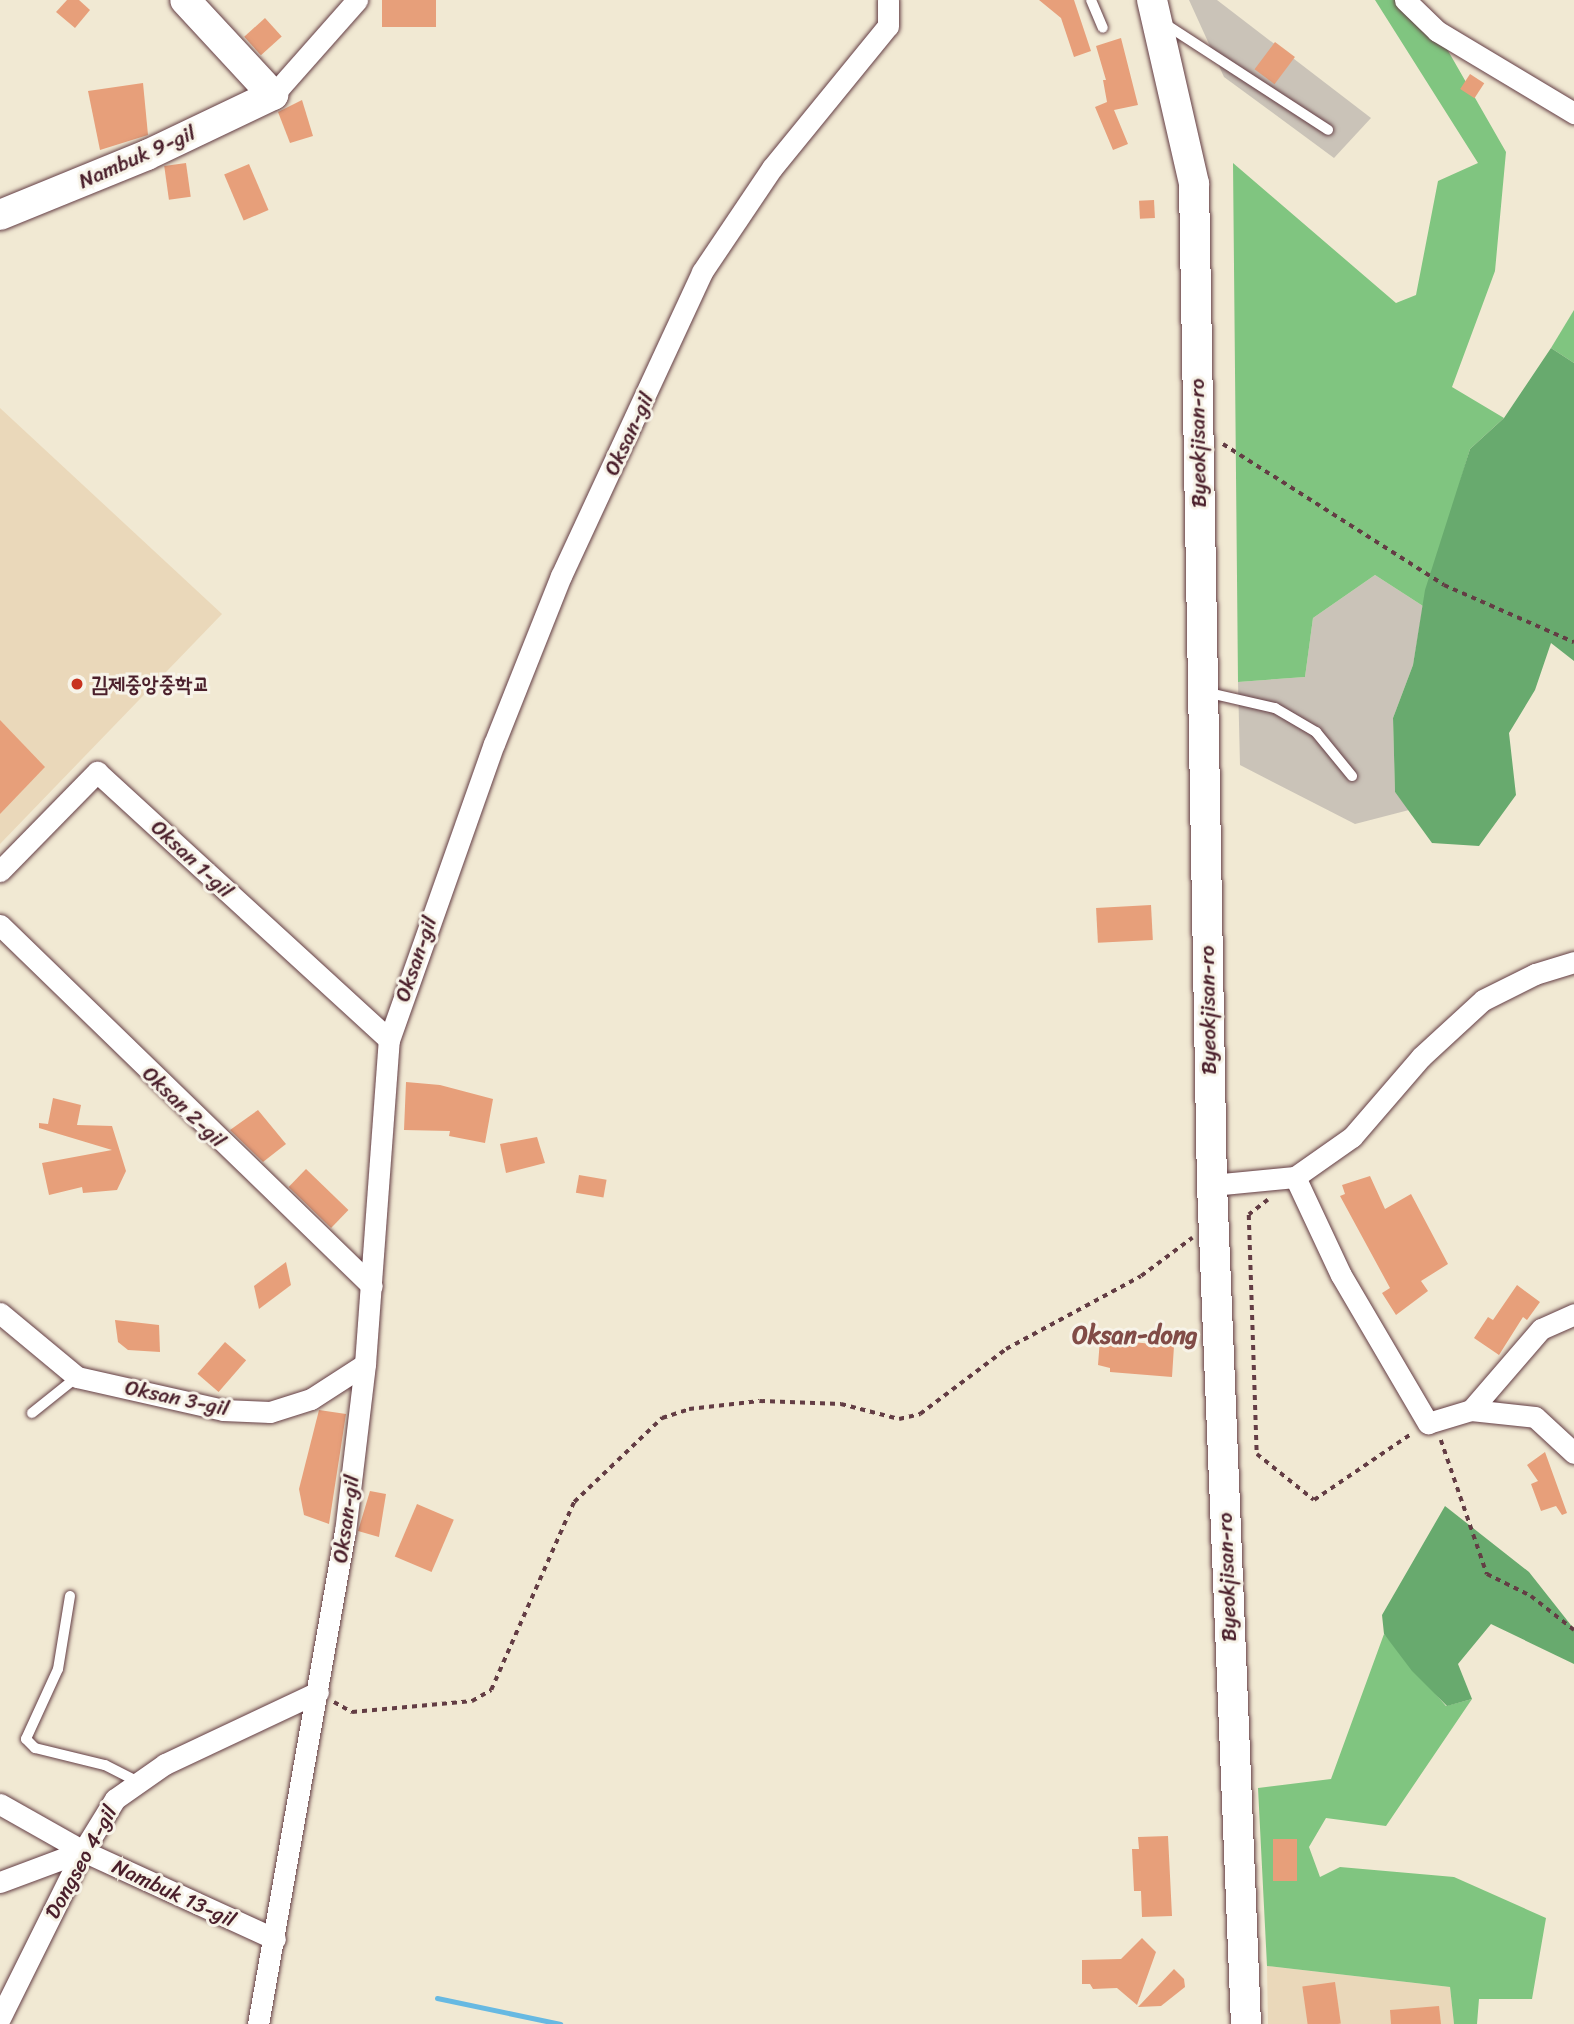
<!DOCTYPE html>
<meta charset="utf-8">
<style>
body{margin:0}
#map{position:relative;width:1574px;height:2024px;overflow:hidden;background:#f1e9d3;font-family:Sriracha,"Poor Story",sans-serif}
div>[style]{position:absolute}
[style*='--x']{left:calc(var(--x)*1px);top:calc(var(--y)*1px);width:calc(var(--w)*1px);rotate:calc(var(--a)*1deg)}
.built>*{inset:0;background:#ead8ba}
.industrial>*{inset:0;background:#cac3b8}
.green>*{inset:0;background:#80c580}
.forest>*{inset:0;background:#68aa6e}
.stream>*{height:5px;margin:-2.5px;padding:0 2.5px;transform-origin:2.5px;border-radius:2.5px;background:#67b9e2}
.building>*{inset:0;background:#e79f7a;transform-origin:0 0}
.path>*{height:3.5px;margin-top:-1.75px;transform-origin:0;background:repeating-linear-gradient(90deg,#633d44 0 5px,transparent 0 10px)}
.roads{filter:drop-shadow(0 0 2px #633d44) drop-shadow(0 0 2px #633d44)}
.lane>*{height:10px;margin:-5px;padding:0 5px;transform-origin:5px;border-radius:5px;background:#fff}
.street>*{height:21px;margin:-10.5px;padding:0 10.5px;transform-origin:10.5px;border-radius:10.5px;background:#fff}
.secondary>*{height:30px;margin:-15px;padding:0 15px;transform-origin:15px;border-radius:15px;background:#fff}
.dots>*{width:19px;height:19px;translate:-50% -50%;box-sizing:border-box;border:4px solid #f7f3e8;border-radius:50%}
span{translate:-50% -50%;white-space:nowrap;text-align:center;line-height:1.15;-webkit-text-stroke:6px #f7f3e8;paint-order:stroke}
.street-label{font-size:21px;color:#4a1f2b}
.poi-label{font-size:21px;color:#4a1f2b;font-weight:700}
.left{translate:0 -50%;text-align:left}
.quarter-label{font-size:24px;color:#814c47;font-weight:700}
</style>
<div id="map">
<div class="built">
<div style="clip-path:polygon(0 408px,222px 614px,0 844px)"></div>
<div style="clip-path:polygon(1267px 1966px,1450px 1987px,1454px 2024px,1268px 2024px)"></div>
</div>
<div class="industrial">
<div style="clip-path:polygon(1189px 0,1217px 0,1371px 118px,1334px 158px,1224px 77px)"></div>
<div style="clip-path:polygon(1375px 575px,1423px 606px,1413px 665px,1393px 718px,1395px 792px,1409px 810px,1355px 824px,1240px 765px,1238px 682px,1305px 677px,1313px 618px)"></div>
</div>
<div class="green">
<div style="clip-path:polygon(1375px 0,1419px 0,1506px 152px,1495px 271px,1452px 387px,1504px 418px,1470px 449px,1423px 606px,1375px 575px,1313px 618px,1305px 677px,1238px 682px,1233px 163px,1396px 303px,1416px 295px,1438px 181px,1478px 163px)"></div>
<div style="clip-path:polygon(1574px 310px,1574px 363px,1551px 348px)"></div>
<div style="clip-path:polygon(1384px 1634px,1446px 1706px,1472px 1699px,1386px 1826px,1326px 1818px,1309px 1847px,1320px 1877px,1340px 1867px,1454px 1877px,1546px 1918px,1532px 1999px,1479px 1999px,1477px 2024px,1454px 2024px,1450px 1987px,1267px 1966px,1258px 1788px,1331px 1779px)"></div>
</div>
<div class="forest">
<div style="clip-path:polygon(1551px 348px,1574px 363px,1574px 661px,1551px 643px,1535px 690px,1509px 733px,1516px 795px,1479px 846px,1432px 843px,1395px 792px,1393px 718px,1413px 665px,1425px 590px,1470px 449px,1504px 418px)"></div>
<div style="clip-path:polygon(1445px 1506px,1529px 1572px,1574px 1629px,1574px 1664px,1491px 1624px,1458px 1664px,1472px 1699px,1447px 1706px,1412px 1671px,1384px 1634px,1382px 1615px)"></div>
</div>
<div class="stream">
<div style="--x:437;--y:1998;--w:126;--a:11.9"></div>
</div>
<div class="building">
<div style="clip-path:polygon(67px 0,79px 0,90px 10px,75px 28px,56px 12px)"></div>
<div style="left:382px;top:0;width:54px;height:27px"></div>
<div style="clip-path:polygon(1039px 0,1074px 0,1091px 51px,1074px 57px,1061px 18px)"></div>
<div style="left:265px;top:18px;width:25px;height:28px;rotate:48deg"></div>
<div style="clip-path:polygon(1121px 38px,1138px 105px,1114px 110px,1128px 144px,1113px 150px,1095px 107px,1107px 102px,1103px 80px,1106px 80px,1096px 46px)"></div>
<div style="left:1275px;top:42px;width:25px;height:34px;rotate:37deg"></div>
<div style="left:1470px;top:74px;width:17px;height:18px;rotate:33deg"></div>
<div style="clip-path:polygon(143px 83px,148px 135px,100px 150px,88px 91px)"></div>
<div style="clip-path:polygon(302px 100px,313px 136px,290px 143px,278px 112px)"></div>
<div style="left:186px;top:163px;width:34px;height:22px;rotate:82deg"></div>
<div style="left:249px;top:164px;width:50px;height:27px;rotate:67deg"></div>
<div style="left:1154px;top:200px;width:18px;height:15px;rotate:87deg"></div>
<div style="clip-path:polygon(0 720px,45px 767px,0 814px)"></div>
<div style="left:1151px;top:905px;width:35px;height:55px;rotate:87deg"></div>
<div style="clip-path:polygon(406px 1082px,440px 1085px,493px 1099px,485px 1143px,449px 1136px,450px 1131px,404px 1130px)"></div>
<div style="clip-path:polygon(53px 1098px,81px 1105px,77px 1125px,112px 1126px,126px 1171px,117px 1190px,83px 1193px,82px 1187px,49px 1195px,42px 1163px,112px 1150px,39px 1128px,39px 1123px,48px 1124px)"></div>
<div style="clip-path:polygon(258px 1110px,286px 1144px,263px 1162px,230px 1130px)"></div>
<div style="clip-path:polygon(537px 1137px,545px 1163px,506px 1173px,500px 1144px)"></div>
<div style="left:306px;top:1169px;width:59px;height:25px;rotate:44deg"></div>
<div style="left:579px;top:1175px;width:28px;height:18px;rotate:10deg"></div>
<div style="clip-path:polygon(1370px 1176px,1385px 1209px,1411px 1194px,1448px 1264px,1421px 1281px,1428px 1291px,1396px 1315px,1382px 1293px,1390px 1288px,1340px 1196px,1345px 1194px,1342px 1185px)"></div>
<div style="clip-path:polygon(286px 1262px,291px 1285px,259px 1309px,254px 1286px)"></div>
<div style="clip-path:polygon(1517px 1285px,1540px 1302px,1527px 1320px,1523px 1317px,1499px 1355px,1474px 1338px,1488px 1317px,1493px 1320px)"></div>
<div style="clip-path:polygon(115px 1320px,159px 1325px,160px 1352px,128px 1350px,118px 1342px)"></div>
<div style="clip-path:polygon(1100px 1339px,1174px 1346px,1172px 1377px,1110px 1372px,1110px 1368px,1098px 1365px)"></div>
<div style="left:225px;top:1342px;width:28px;height:42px;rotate:41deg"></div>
<div style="clip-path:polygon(319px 1410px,346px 1414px,329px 1524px,304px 1515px,299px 1489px)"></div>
<div style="clip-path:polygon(1545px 1452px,1567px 1513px,1562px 1515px,1556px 1506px,1541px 1511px,1531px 1484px,1538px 1481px,1527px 1465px)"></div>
<div style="clip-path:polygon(370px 1491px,386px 1494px,379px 1537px,358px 1531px)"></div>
<div style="left:417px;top:1504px;width:40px;height:57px;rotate:23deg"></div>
<div style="clip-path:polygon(1168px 1836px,1172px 1916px,1142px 1917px,1141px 1891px,1134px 1891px,1132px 1849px,1139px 1849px,1138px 1837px)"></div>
<div style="left:1273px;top:1839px;width:24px;height:42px"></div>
<div style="clip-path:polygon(1142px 1938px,1156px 1952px,1137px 2005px,1117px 1988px,1093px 1989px,1090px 1984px,1082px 1984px,1082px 1960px,1121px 1959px)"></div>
<div style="clip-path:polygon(1174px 1969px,1184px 1979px,1185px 1987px,1161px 2006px,1138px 2007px)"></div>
<div style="left:1335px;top:1982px;width:42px;height:33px;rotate:82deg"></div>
<div style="clip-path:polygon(1439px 2006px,1441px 2024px,1391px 2024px,1390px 2010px)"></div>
</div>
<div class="path">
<div style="--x:1223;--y:444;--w:262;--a:32.5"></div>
<div style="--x:1444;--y:585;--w:142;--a:23.7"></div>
<div style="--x:1268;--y:1200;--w:24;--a:142"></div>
<div style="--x:1249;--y:1215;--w:239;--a:88.1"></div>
<div style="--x:1257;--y:1454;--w:73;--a:38.9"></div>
<div style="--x:1314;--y:1500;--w:117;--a:-34.2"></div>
<div style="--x:1441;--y:1440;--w:142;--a:71.1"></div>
<div style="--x:1487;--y:1574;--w:49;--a:26.6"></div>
<div style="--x:1531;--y:1596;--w:55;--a:38.3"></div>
<div style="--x:334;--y:1702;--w:21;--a:29"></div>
<div style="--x:352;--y:1712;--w:121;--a:-5.2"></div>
<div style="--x:472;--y:1701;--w:22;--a:-30"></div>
<div style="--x:491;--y:1690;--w:206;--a:-66.2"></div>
<div style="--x:574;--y:1502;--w:122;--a:-43.7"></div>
<div style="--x:662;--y:1418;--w:28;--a:-18"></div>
<div style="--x:689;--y:1409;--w:71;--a:-6.4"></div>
<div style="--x:760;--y:1401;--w:81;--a:2.1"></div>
<div style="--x:841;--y:1404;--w:60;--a:14.5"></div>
<div style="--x:899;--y:1419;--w:22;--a:-13"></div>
<div style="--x:920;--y:1414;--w:108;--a:-37.1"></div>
<div style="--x:1006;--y:1349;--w:153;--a:-28.4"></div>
<div style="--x:1141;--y:1276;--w:64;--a:-36.7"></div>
</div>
<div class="roads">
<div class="lane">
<div style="--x:1091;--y:0;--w:30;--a:67"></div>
<div style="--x:1162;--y:22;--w:198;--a:33"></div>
<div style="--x:1205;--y:692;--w:72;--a:12.9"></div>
<div style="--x:1275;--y:708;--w:48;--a:30.3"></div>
<div style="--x:1316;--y:732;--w:57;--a:50.7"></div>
<div style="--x:32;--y:1413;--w:58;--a:-38.7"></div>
<div style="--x:70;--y:1596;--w:74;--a:99.3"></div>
<div style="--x:58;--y:1669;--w:77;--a:114.6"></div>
<div style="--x:26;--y:1739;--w:13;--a:45"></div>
<div style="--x:35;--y:1748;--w:72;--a:13.7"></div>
<div style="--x:105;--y:1765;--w:38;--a:27"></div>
</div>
<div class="street">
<div style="--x:1405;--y:0;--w:45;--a:44.1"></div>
<div style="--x:1437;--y:31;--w:160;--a:30.9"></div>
<div style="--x:273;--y:95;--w:127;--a:-48.5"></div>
<div style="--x:0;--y:871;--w:139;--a:-45.6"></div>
<div style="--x:97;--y:772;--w:396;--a:42.5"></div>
<div style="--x:0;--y:925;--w:518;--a:44.14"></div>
<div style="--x:1295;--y:1177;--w:108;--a:64.9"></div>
<div style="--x:1341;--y:1275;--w:172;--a:59.6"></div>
<div style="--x:1428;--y:1423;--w:45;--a:-16.8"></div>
<div style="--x:1471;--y:1410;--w:64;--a:6.2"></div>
<div style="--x:1535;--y:1417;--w:53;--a:42.7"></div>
<div style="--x:1212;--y:1185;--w:83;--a:-5.5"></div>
<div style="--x:1295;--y:1177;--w:70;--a:-35.1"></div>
<div style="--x:1352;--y:1137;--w:106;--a:-49.2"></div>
<div style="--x:1421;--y:1057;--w:84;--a:-42.6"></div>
<div style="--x:1483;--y:1000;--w:58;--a:-26.6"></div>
<div style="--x:1535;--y:974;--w:41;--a:-17.1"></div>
<div style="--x:0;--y:1313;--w:100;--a:39.7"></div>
<div style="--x:77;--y:1377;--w:150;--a:12.7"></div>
<div style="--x:223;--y:1410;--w:47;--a:2.4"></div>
<div style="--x:270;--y:1412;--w:43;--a:-17.6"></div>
<div style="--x:311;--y:1399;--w:64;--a:-32.9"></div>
<div style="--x:1471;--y:1410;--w:107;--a:-49.2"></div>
<div style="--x:1541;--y:1329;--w:36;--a:-24"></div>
<div style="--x:0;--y:1804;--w:95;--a:29.5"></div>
<div style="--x:83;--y:1851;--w:211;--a:24.6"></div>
<div style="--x:0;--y:1882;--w:89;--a:-20.5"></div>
<div style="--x:0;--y:2018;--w:186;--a:-63.6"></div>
<div style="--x:83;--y:1851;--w:61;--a:-58.4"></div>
<div style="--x:115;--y:1799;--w:61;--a:-35"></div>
<div style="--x:165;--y:1764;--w:169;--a:-25.2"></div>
<div style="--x:258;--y:2024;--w:500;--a:-80"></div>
<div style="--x:345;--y:1532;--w:169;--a:-83.2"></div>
<div style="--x:365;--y:1364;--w:325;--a:-85.8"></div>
<div style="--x:389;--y:1040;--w:314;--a:-70.5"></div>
<div style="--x:494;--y:744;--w:181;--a:-68.3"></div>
<div style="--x:561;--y:576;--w:335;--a:-65.1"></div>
<div style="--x:702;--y:272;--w:125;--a:-56.1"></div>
<div style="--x:772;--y:168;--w:183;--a:-50.8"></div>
<div style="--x:888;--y:26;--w:26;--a:-90"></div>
</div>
<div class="secondary">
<div style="--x:1152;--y:0;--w:189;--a:77.1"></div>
<div style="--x:1194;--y:184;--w:1001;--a:88.97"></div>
<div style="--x:1212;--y:1185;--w:840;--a:87.68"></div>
<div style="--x:0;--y:215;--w:159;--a:-22.2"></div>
<div style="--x:147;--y:155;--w:140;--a:-25.5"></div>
<div style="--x:273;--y:95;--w:129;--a:-132.8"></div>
</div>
</div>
<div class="dots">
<div style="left:77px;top:684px;background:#c8321e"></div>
</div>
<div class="street-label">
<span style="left:137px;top:157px;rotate:-24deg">Nambuk 9-gil</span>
<span style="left:629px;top:434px;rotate:-65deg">Oksan-gil</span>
<span style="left:1198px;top:443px;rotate:-91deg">Byeokjisan-ro</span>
<span style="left:192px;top:859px;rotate:43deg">Oksan 1-gil</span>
<span style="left:416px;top:959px;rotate:-71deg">Oksan-gil</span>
<span style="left:1208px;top:1010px;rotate:-91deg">Byeokjisan-ro</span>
<span style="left:184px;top:1107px;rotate:44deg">Oksan 2-gil</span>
<span style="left:177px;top:1398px;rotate:12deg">Oksan 3-gil</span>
<span style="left:346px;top:1519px;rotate:-82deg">Oksan-gil</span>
<span style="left:1227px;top:1577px;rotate:-92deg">Byeokjisan-ro</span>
<span style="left:81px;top:1862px;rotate:-61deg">Dongseo 4-gil</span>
<span style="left:174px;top:1893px;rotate:25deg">Nambuk 13-gil</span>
</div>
<div class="poi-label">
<span class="left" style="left:91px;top:684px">김제중앙중학교</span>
</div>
<div class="quarter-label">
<span style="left:1135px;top:1336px">Oksan-dong</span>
</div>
</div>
